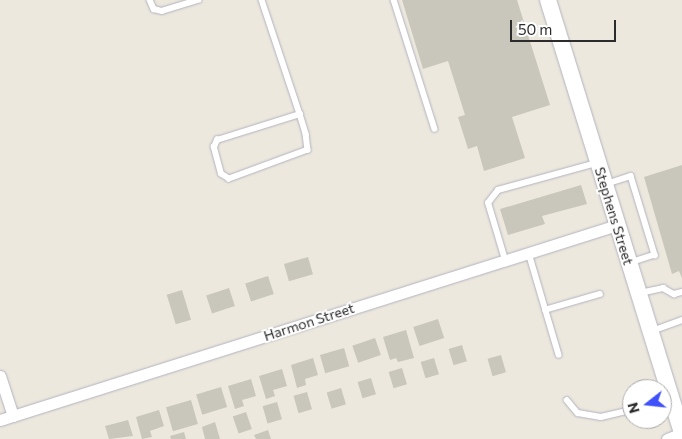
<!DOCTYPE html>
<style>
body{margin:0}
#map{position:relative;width:682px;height:439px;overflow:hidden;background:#ede8de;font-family:Commissioner,sans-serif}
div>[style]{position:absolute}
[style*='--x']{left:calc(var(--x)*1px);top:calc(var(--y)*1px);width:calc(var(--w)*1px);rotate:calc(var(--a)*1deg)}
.building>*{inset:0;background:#c9c6bc;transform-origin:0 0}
.roads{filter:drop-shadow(0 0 1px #b2b3bf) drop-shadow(0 0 1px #b2b3bf)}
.lane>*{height:5.5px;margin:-2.75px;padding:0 2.75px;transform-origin:2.75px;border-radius:2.75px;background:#fff}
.street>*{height:11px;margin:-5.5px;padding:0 5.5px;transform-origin:5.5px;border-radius:5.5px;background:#fff}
.secondary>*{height:16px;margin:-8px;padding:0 8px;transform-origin:8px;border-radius:8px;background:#fff}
span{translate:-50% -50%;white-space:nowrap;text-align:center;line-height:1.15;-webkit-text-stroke:4px #fff;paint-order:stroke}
.street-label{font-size:14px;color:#2c2c2c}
.north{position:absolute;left:622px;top:379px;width:50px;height:50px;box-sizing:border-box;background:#fff;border:1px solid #ababab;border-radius:50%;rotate:254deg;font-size:14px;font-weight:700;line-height:20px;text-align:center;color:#2c2c2c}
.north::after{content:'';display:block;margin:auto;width:18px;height:22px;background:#3f51fa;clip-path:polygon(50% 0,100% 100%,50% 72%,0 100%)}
.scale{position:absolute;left:510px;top:20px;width:106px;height:22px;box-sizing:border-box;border:2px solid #2c2c2c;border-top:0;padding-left:6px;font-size:15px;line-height:18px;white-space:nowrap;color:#2c2c2c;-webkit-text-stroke:4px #fff;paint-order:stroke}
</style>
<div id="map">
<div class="building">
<div style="clip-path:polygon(402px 0,517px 0,550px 105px,512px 117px,525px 158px,484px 171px,477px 146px,468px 149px,458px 117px,465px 115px,448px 61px,423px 69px)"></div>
<div style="clip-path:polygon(682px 165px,682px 278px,679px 271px,672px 274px,644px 177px)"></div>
<div style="clip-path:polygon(581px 185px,587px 204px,542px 216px,545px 224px,508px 235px,500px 209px)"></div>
<div style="left:308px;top:257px;width:18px;height:25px;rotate:74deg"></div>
<div style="left:268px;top:276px;width:19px;height:24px;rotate:72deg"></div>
<div style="left:229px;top:288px;width:19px;height:24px;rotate:72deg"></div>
<div style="left:182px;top:290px;width:31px;height:16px;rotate:73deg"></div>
<div style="left:438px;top:319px;width:20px;height:26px;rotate:72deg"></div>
<div style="clip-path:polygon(406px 330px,414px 358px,398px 362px,396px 358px,390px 360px,383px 337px)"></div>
<div style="left:375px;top:338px;width:18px;height:24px;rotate:71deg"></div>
<div style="left:462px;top:345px;width:17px;height:14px;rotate:73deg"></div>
<div style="left:344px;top:348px;width:19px;height:25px;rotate:74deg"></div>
<div style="left:501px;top:355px;width:18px;height:14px;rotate:74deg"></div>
<div style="clip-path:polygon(313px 358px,318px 375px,305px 379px,306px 385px,297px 388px,291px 365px)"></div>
<div style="left:434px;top:358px;width:17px;height:14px;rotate:73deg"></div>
<div style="left:402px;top:368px;width:17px;height:14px;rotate:73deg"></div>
<div style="clip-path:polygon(282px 369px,287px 386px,273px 390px,275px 396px,266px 399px,259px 376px)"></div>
<div style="left:371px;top:378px;width:17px;height:14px;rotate:73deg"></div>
<div style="clip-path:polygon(251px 379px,256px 396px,242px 400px,244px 406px,235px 409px,228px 386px)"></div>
<div style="left:221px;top:387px;width:21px;height:26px;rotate:73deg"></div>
<div style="left:341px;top:388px;width:17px;height:15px;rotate:73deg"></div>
<div style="left:307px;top:392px;width:18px;height:14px;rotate:74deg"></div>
<div style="left:191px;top:400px;width:25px;height:26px;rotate:74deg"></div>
<div style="left:277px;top:402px;width:18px;height:15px;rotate:74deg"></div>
<div style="clip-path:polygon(159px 410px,164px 426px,150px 431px,152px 437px,142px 439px,136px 417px)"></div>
<div style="left:246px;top:412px;width:18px;height:14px;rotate:71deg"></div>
<div style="clip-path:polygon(128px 420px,133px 436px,109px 439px,105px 426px)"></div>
<div style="clip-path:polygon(215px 422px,220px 439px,205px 439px,202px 427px)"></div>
<div style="clip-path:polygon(268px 430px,271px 439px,256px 439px,254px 435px)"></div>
<div style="clip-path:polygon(184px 432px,186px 439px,171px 439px,170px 436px)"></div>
</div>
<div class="roads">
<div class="lane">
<div style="--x:150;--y:0;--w:10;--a:66"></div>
<div style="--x:154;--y:9;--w:8;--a:14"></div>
<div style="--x:162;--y:11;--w:38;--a:-17"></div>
<div style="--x:262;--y:0;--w:120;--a:71.6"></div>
<div style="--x:300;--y:114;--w:21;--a:73"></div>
<div style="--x:306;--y:134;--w:16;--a:83"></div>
<div style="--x:308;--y:150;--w:84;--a:159.8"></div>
<div style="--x:229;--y:179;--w:9;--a:-148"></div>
<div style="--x:221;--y:174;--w:28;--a:-105"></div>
<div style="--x:214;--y:147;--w:8;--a:-67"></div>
<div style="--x:217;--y:140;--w:87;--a:-17.4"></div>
<div style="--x:394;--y:0;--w:135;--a:72.4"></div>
<div style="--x:606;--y:184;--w:26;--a:-18"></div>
<div style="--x:631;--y:176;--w:83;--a:73.1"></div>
<div style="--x:655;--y:255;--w:25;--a:162"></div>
<div style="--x:529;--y:253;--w:106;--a:73.6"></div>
<div style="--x:505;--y:260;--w:59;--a:-106.6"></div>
<div style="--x:488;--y:203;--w:16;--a:-52"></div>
<div style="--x:498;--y:190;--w:102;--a:-15.4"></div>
<div style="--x:640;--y:293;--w:24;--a:-12"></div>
<div style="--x:663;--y:288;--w:13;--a:29"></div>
<div style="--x:674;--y:294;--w:8;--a:-14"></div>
<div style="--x:545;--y:310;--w:57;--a:-16.2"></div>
<div style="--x:652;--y:331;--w:32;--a:-20"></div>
<div style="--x:567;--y:400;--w:17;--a:50"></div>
<div style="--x:578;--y:413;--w:23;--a:10"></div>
<div style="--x:601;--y:417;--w:32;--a:-13"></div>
</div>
<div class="street">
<div style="--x:0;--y:376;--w:42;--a:72"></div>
<div style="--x:0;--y:420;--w:647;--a:-17.54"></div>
<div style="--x:667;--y:439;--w:16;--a:-22"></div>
</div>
<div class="secondary">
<div style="--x:548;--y:0;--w:452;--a:72.8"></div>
</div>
</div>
<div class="street-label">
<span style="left:614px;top:216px;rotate:73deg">Stephens Street</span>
<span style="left:309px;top:322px;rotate:-18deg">Harmon Street</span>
</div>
<div class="north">N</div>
<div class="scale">50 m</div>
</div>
